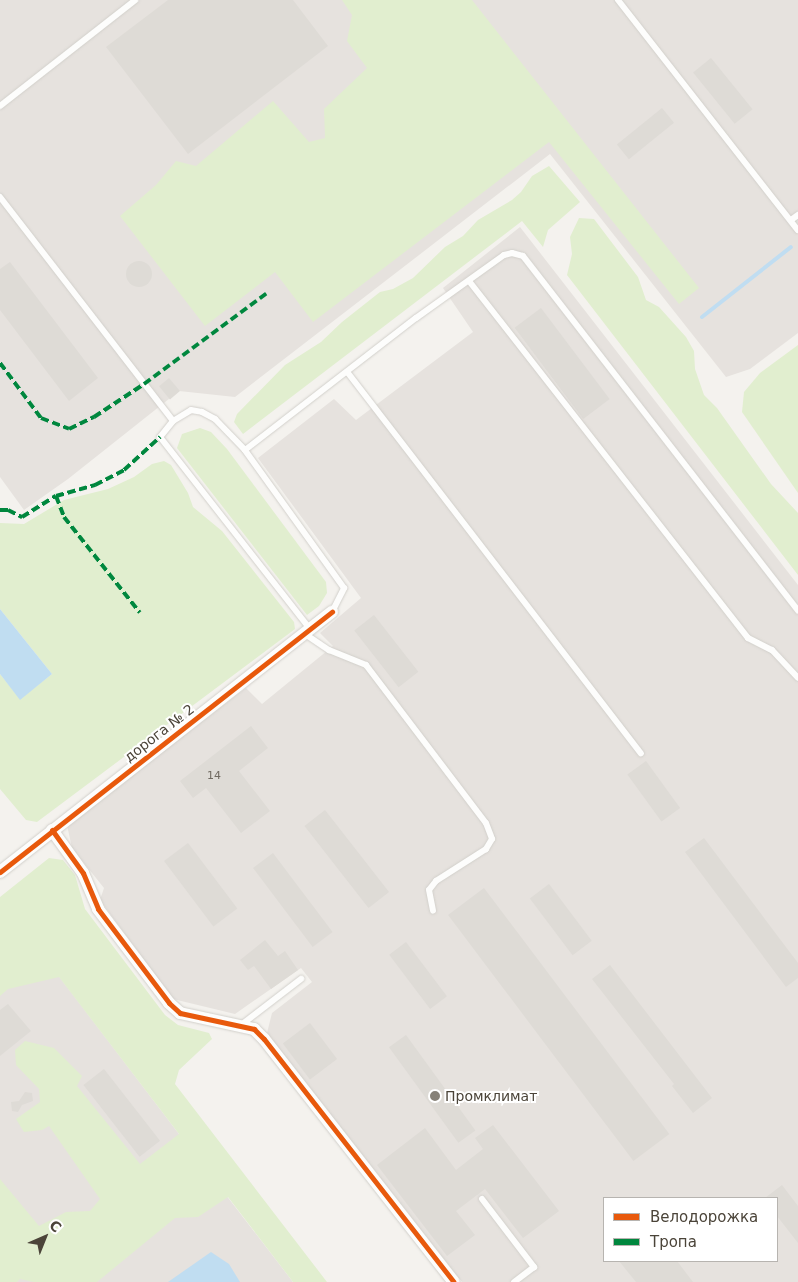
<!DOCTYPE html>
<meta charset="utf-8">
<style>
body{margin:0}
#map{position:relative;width:798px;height:1282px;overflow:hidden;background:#f4f2ee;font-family:"DejaVu Sans",sans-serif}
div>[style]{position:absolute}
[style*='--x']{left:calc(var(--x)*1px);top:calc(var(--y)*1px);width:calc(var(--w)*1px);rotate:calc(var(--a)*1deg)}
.industrial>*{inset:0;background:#e6e2de}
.green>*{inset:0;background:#e1eecf}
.water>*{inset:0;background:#c0ddf1}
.stream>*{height:4px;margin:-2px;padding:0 2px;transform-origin:2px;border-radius:2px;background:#c0ddf1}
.building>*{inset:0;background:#dedbd6;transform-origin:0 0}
.round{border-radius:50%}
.roads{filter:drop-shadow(0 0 1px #d2d0cb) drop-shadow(0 0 1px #d2d0cb)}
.lane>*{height:6px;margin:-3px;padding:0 3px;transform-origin:3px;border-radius:3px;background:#fdfdfc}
.street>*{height:12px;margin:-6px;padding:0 6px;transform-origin:6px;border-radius:6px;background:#fdfdfc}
.quiet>*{height:4px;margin-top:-2px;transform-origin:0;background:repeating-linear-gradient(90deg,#00873e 0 8px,transparent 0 12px)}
.cycleway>*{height:5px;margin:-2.5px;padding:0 2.5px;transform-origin:2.5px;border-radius:2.5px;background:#e8590c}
.dots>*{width:14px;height:14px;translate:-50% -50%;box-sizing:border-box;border:2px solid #fff;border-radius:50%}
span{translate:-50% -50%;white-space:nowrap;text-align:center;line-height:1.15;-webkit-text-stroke:4px #fff;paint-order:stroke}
.number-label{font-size:11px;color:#706a61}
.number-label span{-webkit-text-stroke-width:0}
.street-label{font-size:14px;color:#4b4439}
.poi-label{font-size:14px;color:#4b4439}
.left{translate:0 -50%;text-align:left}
.legend{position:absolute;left:603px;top:1197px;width:175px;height:65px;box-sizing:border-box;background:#fff;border:1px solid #b7b4b0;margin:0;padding:6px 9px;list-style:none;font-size:15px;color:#4b4439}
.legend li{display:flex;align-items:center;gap:10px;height:25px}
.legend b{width:25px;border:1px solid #b7b4b0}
.north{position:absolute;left:20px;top:1212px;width:50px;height:50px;-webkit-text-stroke:4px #fff;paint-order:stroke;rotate:44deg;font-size:14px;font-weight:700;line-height:20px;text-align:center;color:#4b4439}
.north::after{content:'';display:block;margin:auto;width:18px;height:22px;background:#4b4439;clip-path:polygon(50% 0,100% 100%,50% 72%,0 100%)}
</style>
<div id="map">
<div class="industrial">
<div style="clip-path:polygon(0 0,798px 0,798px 333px,750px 369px,726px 377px,550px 154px,235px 397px,179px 391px,68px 479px,24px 510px,0 477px)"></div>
<div style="clip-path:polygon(evenodd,520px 227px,798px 585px,798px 1282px,462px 1282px,267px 1033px,272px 1013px,312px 982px,301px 968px,235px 1014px,173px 999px,100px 900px,104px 888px,72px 848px,67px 825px,246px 688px,262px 704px,333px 646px,320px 633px,361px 598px,258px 458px,334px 399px,356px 420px,473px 332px,443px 288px,520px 227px,604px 1198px,777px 1198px,777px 1261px,604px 1261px,604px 1198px)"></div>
<div style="clip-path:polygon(0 899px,179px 1134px,293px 1282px,0 1282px)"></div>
</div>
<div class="green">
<div style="clip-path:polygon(342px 0,472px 0,699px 288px,679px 304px,549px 142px,313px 322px,275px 272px,205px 326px,120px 216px,156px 185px,176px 161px,196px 166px,273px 101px,309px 142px,325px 138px,324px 109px,367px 68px,347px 41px,352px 15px)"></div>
<div style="clip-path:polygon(549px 166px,580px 202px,548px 230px,543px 247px,522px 221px,243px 434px,234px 422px,237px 414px,285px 365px,321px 342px,342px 322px,380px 292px,393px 289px,413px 278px,445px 247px,463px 236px,478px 220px,512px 200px,521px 192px,532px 176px)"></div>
<div style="clip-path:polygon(579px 218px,594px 219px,638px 277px,646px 300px,659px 307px,686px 337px,694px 351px,695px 369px,704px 395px,717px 408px,771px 484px,798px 513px,798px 575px,567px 275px,572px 254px,570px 237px)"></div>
<div style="clip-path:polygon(798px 345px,798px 493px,742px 412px,744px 392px,760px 373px)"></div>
<div style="clip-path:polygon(200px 428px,211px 432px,227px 449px,326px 582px,327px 593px,319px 606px,307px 615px,177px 448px,182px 434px)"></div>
<div style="clip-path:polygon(164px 461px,171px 465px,188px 493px,193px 507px,222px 531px,294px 622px,295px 629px,37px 822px,26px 820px,0 789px,0 674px,20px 699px,52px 674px,0 609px,0 523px,24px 524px,64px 500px,108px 489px,134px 477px,152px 464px)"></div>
<div style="clip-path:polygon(49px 858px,63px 860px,75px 875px,85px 909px,165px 1015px,178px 1025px,209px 1033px,212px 1039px,179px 1070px,175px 1084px,327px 1282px,293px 1282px,228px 1197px,198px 1217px,175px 1218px,97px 1282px,34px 1282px,20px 1279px,17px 1282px,0 1282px,0 1179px,39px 1226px,66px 1212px,90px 1211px,100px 1199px,49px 1126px,42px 1130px,24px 1132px,16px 1119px,40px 1102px,39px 1089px,16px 1065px,15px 1050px,25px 1041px,54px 1048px,82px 1076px,77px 1086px,140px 1164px,179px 1134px,59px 977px,8px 989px,0 996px,0 897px)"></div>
</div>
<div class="water">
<div style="clip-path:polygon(0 609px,52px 674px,20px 700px,0 674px)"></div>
<div style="clip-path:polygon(211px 1252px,229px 1264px,240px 1282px,168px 1282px)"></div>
</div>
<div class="stream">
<div style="--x:702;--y:317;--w:113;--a:-38.2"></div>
</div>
<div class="building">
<div style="clip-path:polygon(168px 0,293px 0,328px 46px,188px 154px,106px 47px)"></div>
<div style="left:711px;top:58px;width:66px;height:23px;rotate:51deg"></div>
<div style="left:662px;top:108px;width:19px;height:58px;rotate:51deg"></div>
<div class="round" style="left:126px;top:261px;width:26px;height:26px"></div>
<div style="clip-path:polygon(10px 262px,98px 378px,69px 401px,0 310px,0 269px)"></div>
<div style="left:541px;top:308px;width:114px;height:33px;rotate:53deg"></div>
<div style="left:169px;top:378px;width:17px;height:13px;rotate:50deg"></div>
<div style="left:374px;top:615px;width:72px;height:25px;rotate:52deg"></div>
<div style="clip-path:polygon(251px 726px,268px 748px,239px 771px,270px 811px,241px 833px,206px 788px,193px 798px,180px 781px)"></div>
<div style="left:646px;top:761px;width:58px;height:23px;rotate:54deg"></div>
<div style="left:325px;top:810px;width:104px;height:26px;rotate:52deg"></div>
<div style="clip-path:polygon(704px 838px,798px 963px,798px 978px,786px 987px,685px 852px)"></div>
<div style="left:188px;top:843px;width:82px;height:30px;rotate:53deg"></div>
<div style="left:273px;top:853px;width:99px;height:25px;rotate:53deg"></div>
<div style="left:549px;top:884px;width:71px;height:24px;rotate:53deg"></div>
<div style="left:484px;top:888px;width:308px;height:45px;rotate:53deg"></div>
<div style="clip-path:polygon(265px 940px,278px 956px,285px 951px,298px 970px,271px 989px,254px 966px,248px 970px,240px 960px)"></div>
<div style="left:406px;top:942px;width:68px;height:21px;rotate:53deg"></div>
<div style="clip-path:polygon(610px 965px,712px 1098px,693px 1113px,672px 1086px,674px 1084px,592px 979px)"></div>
<div style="clip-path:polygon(8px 1004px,31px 1031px,0 1056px,0 1010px)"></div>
<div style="left:310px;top:1023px;width:45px;height:34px;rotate:53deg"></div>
<div style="left:406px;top:1035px;width:118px;height:21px;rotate:54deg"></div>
<div style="left:104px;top:1069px;width:91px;height:26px;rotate:52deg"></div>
<div style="clip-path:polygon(25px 1092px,32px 1093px,33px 1101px,22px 1105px,18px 1112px,12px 1111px,11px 1102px,19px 1101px)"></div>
<div style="clip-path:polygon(493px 1125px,559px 1211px,523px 1238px,485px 1189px,456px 1211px,475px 1235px,447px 1256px,377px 1165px,425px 1128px,456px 1170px,483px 1149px,475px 1138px)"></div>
<div style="clip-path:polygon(782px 1185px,798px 1206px,798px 1243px,777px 1216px,777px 1198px,765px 1198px)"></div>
<div style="clip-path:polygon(619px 1261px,677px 1261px,693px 1282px,636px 1282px)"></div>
</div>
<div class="roads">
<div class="lane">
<div style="--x:618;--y:0;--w:292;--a:52"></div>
<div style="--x:0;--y:106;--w:172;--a:-38.1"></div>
<div style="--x:0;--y:197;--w:283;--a:52.3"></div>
<div style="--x:173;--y:421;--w:21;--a:-31"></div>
<div style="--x:191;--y:410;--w:11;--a:10"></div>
<div style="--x:202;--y:412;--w:15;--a:28"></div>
<div style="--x:215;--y:419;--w:43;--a:45.9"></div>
<div style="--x:791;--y:220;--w:9;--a:-36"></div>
<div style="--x:469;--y:281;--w:453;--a:52"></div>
<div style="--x:748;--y:638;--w:27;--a:27"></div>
<div style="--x:772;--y:650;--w:38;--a:47"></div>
<div style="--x:348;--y:373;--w:480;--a:52.4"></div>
<div style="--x:173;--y:421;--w:21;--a:129"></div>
<div style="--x:160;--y:437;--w:244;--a:52"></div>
<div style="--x:332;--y:612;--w:27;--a:-63"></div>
<div style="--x:344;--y:588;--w:170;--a:-125.7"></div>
<div style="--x:245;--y:450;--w:216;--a:-37.7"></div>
<div style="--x:416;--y:318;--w:108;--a:-35.6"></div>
<div style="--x:504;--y:255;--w:8;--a:-14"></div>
<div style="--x:512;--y:253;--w:11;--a:15"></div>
<div style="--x:523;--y:256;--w:449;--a:52.2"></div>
<div style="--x:305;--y:634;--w:29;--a:34"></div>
<div style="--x:329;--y:650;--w:40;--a:22"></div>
<div style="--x:366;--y:665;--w:198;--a:52.8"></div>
<div style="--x:486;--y:823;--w:17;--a:69"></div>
<div style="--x:492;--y:839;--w:12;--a:121"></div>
<div style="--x:486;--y:849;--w:59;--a:147.4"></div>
<div style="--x:436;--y:881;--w:11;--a:128"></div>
<div style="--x:429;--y:890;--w:21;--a:79"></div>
<div style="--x:241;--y:1025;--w:76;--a:-37.5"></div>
<div style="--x:482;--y:1199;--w:86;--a:52.6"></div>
<div style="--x:534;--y:1267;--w:25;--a:143"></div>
</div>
<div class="street">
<div style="--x:52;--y:830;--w:53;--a:54.2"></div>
<div style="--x:83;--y:873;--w:39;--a:67"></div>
<div style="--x:98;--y:909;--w:118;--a:52.9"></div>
<div style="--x:169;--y:1003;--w:15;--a:42"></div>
<div style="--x:180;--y:1013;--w:76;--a:12.2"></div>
<div style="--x:254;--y:1029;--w:14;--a:45"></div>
<div style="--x:264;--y:1039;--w:308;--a:52"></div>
<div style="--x:0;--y:872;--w:422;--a:-38.1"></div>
</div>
</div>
<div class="quiet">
<div style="--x:0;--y:363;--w:69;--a:53.3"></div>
<div style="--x:41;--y:418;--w:30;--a:21"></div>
<div style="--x:69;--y:429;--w:28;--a:-26"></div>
<div style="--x:94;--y:417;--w:60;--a:-33.4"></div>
<div style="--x:144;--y:384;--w:153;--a:-36.5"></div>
<div style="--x:56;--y:496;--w:22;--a:69"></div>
<div style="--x:64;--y:517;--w:122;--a:51.6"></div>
<div style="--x:0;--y:510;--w:8;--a:0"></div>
<div style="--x:8;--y:510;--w:16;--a:27"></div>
<div style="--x:22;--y:517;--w:40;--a:-32"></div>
<div style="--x:56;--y:496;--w:41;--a:-15.8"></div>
<div style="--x:95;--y:485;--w:33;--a:-27"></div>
<div style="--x:124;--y:470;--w:49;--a:-42.5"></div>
</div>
<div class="cycleway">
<div style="--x:52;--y:830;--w:53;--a:54.2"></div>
<div style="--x:83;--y:873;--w:39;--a:67"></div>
<div style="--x:98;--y:909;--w:118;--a:52.9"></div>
<div style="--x:169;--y:1003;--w:15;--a:42"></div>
<div style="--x:180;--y:1013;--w:76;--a:12.2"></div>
<div style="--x:254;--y:1029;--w:14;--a:45"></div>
<div style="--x:264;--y:1039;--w:308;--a:52"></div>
<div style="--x:0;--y:872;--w:422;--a:-38.1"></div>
</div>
<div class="dots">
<div style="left:435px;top:1096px;background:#868178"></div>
</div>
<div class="number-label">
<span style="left:214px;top:776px">14</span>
</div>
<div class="street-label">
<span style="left:159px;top:733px;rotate:-38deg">дорога № 2</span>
</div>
<div class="poi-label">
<span class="left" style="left:445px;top:1096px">Промклимат</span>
</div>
<ul class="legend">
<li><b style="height:6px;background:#e8590c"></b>Велодорожка</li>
<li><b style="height:6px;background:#00873e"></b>Тропа</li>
</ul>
<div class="north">С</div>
</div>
